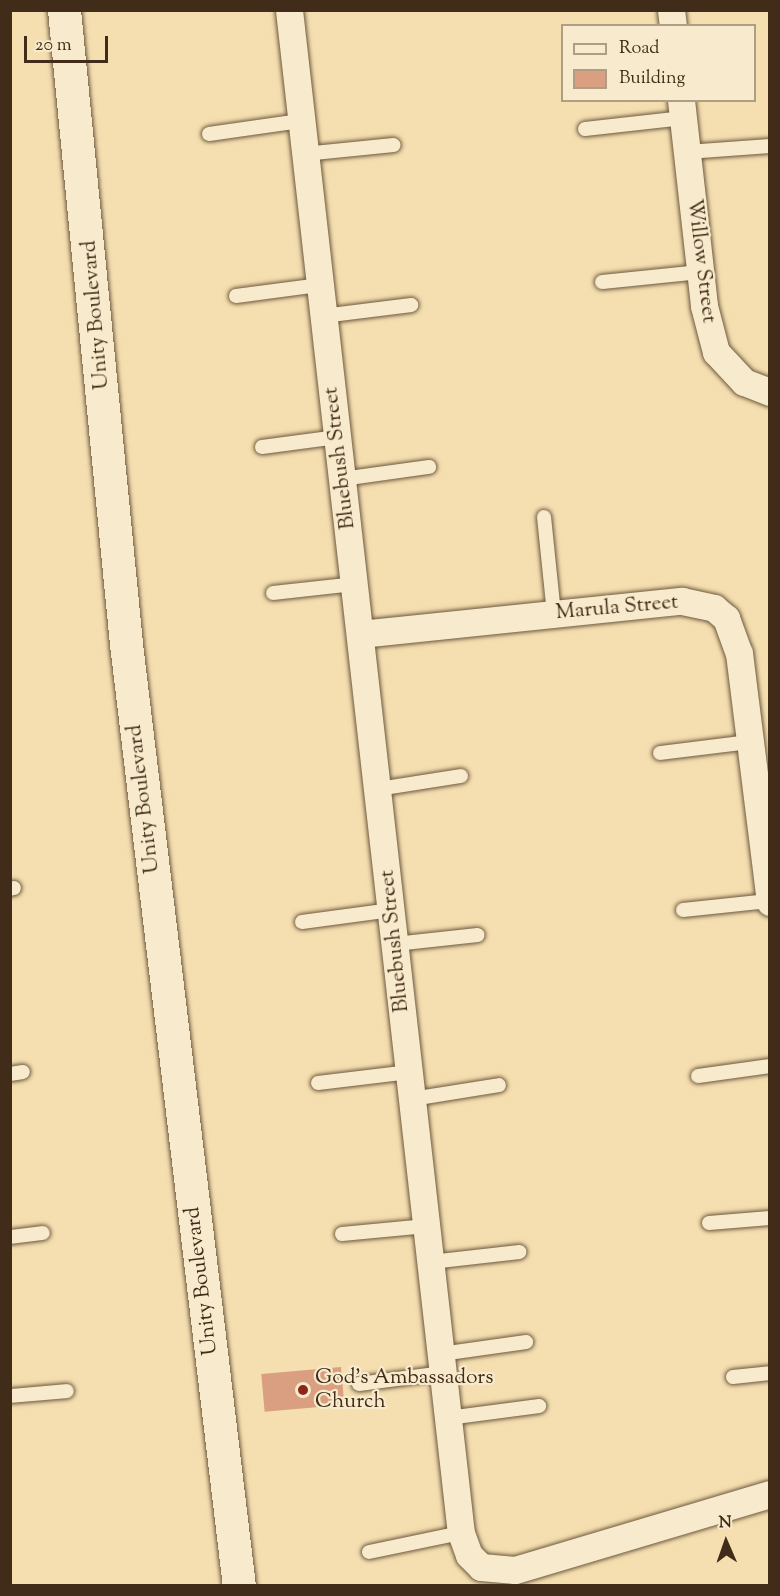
<!DOCTYPE html>
<style>
body{margin:0}
#map{position:relative;width:780px;height:1596px;overflow:hidden;background:#f5dfb0;font-family:"Sorts Mill Goudy",serif}
div>[style]{position:absolute}
[style*='--x']{left:calc(var(--x)*1px);top:calc(var(--y)*1px);width:calc(var(--w)*1px);rotate:calc(var(--a)*1deg)}
.building>*{inset:0;background:#d99f80;transform-origin:0 0}
.roads{filter:drop-shadow(0 0 2px #6d593e) drop-shadow(0 0 2px #6d593e)}
.lane>*{height:14px;margin:-7px;padding:0 7px;transform-origin:7px;border-radius:7px;background:#f8eacc}
.street>*{height:27px;margin:-13.5px;padding:0 13.5px;transform-origin:13.5px;border-radius:13.5px;background:#f8eacc}
.secondary>*{height:33px;margin:-16.5px;padding:0 16.5px;transform-origin:16.5px;border-radius:16.5px;background:#f8eacc}
.dots>*{width:16px;height:16px;translate:-50% -50%;box-sizing:border-box;border:3px solid #f8eacc;border-radius:50%}
span{translate:-50% -50%;white-space:nowrap;text-align:center;line-height:1.15;-webkit-text-stroke:4.5px #f8eacc;paint-order:stroke}
.street-label{font-size:21px;color:#402c18}
.poi-label{font-size:21px;color:#402c18}
.left{translate:0 -50%;text-align:left}
.frame{position:absolute;inset:0;border:12px solid #402c18;pointer-events:none}
.legend{position:absolute;left:561px;top:24px;width:195px;height:78px;box-sizing:border-box;background:#f8eacc;border:2px solid #ae9e84;margin:0;padding:8px 10px;list-style:none;font-size:18px;color:#402c18}
.legend li{display:flex;align-items:center;gap:12px;height:30px}
.legend b{width:30px;border:2px solid #ae9e84}
.north{position:absolute;left:696px;top:1512px;width:60px;height:60px;-webkit-text-stroke:4px #f8eacc;paint-order:stroke;rotate:358deg;font-size:16px;font-weight:700;line-height:24px;text-align:center;color:#402c18}
.north::after{content:'';display:block;margin:auto;width:21px;height:27px;background:#402c18;clip-path:polygon(50% 0,100% 100%,50% 72%,0 100%)}
.scale{position:absolute;left:24px;top:36px;width:84px;height:27px;box-sizing:border-box;border:3px solid #402c18;border-top:0;padding-left:8px;font-size:18px;line-height:21px;white-space:nowrap;color:#402c18;-webkit-text-stroke:4px #f8eacc;paint-order:stroke}
</style>
<div id="map">
<div class="building">
<div style="left:341px;top:1367px;width:38px;height:80px;rotate:85deg"></div>
</div>
<div class="roads">
<div class="lane">
<div style="--x:585;--y:129;--w:99;--a:-6.4"></div>
<div style="--x:209;--y:134;--w:92;--a:-8.1"></div>
<div style="--x:687;--y:152;--w:83;--a:-4.1"></div>
<div style="--x:304;--y:154;--w:90;--a:-5.7"></div>
<div style="--x:602;--y:282;--w:99;--a:-5.8"></div>
<div style="--x:236;--y:296;--w:85;--a:-7.5"></div>
<div style="--x:323;--y:316;--w:89;--a:-7.1"></div>
<div style="--x:262;--y:447;--w:76;--a:-7.6"></div>
<div style="--x:342;--y:479;--w:88;--a:-7.9"></div>
<div style="--x:544;--y:517;--w:98;--a:84.1"></div>
<div style="--x:273;--y:593;--w:81;--a:-6.3"></div>
<div style="--x:660;--y:753;--w:91;--a:-7"></div>
<div style="--x:378;--y:789;--w:84;--a:-8.9"></div>
<div style="--x:10;--y:889;--w:4;--a:-14"></div>
<div style="--x:683;--y:910;--w:86;--a:-6"></div>
<div style="--x:302;--y:922;--w:90;--a:-7.7"></div>
<div style="--x:395;--y:944;--w:83;--a:-6.2"></div>
<div style="--x:10;--y:1074;--w:13;--a:-9"></div>
<div style="--x:698;--y:1076;--w:73;--a:-7.9"></div>
<div style="--x:318;--y:1083;--w:92;--a:-6.9"></div>
<div style="--x:412;--y:1099;--w:88;--a:-9.1"></div>
<div style="--x:709;--y:1223;--w:61;--a:-4.7"></div>
<div style="--x:342;--y:1234;--w:85;--a:-5.4"></div>
<div style="--x:10;--y:1237;--w:33;--a:-7"></div>
<div style="--x:431;--y:1262;--w:89;--a:-6.5"></div>
<div style="--x:441;--y:1354;--w:86;--a:-8"></div>
<div style="--x:733;--y:1377;--w:37;--a:-6"></div>
<div style="--x:359;--y:1384;--w:85;--a:-7.5"></div>
<div style="--x:10;--y:1396;--w:57;--a:-5"></div>
<div style="--x:448;--y:1418;--w:92;--a:-7.5"></div>
<div style="--x:369;--y:1552;--w:94;--a:-11.7"></div>
</div>
<div class="street">
<div style="--x:289;--y:10;--w:1533;--a:83.56"></div>
<div style="--x:461;--y:1533;--w:23;--a:70"></div>
<div style="--x:469;--y:1555;--w:17;--a:45"></div>
<div style="--x:481;--y:1567;--w:34;--a:5"></div>
<div style="--x:515;--y:1570;--w:266;--a:-16.6"></div>
<div style="--x:671;--y:10;--w:16;--a:83"></div>
<div style="--x:681;--y:100;--w:207;--a:83.6"></div>
<div style="--x:704;--y:306;--w:48;--a:75.4"></div>
<div style="--x:716;--y:352;--w:41;--a:47"></div>
<div style="--x:744;--y:382;--w:28;--a:21"></div>
<div style="--x:360;--y:634;--w:324;--a:-5.9"></div>
<div style="--x:682;--y:601;--w:33;--a:12"></div>
<div style="--x:714;--y:608;--w:16;--a:40"></div>
<div style="--x:726;--y:618;--w:37;--a:70"></div>
<div style="--x:739;--y:653;--w:251;--a:82.9"></div>
</div>
<div class="secondary">
<div style="--x:64;--y:10;--w:637;--a:84.41"></div>
<div style="--x:126;--y:644;--w:949;--a:83.16"></div>
</div>
</div>
<div class="dots">
<div style="left:303px;top:1390px;background:#8f2418"></div>
</div>
<div class="street-label">
<span style="left:701px;top:261px;rotate:83deg">Willow Street</span>
<span style="left:96px;top:315px;rotate:-95deg">Unity Boulevard</span>
<span style="left:340px;top:458px;rotate:-97deg">Bluebush Street</span>
<span style="left:617px;top:608px;rotate:-5deg">Marula Street</span>
<span style="left:144px;top:799px;rotate:-97deg">Unity Boulevard</span>
<span style="left:395px;top:941px;rotate:-96deg">Bluebush Street</span>
<span style="left:202px;top:1281px;rotate:-97deg">Unity Boulevard</span>
</div>
<div class="poi-label">
<span class="left" style="left:315px;top:1390px">God's Ambassadors<br>Church</span>
</div>
<div class="frame"></div>
<ul class="legend">
<li><b style="height:8px;background:#f8eacc"></b>Road</li>
<li><b style="height:16px;background:#d99f80"></b>Building</li>
</ul>
<div class="north">N</div>
<div class="scale">20 m</div>
</div>
